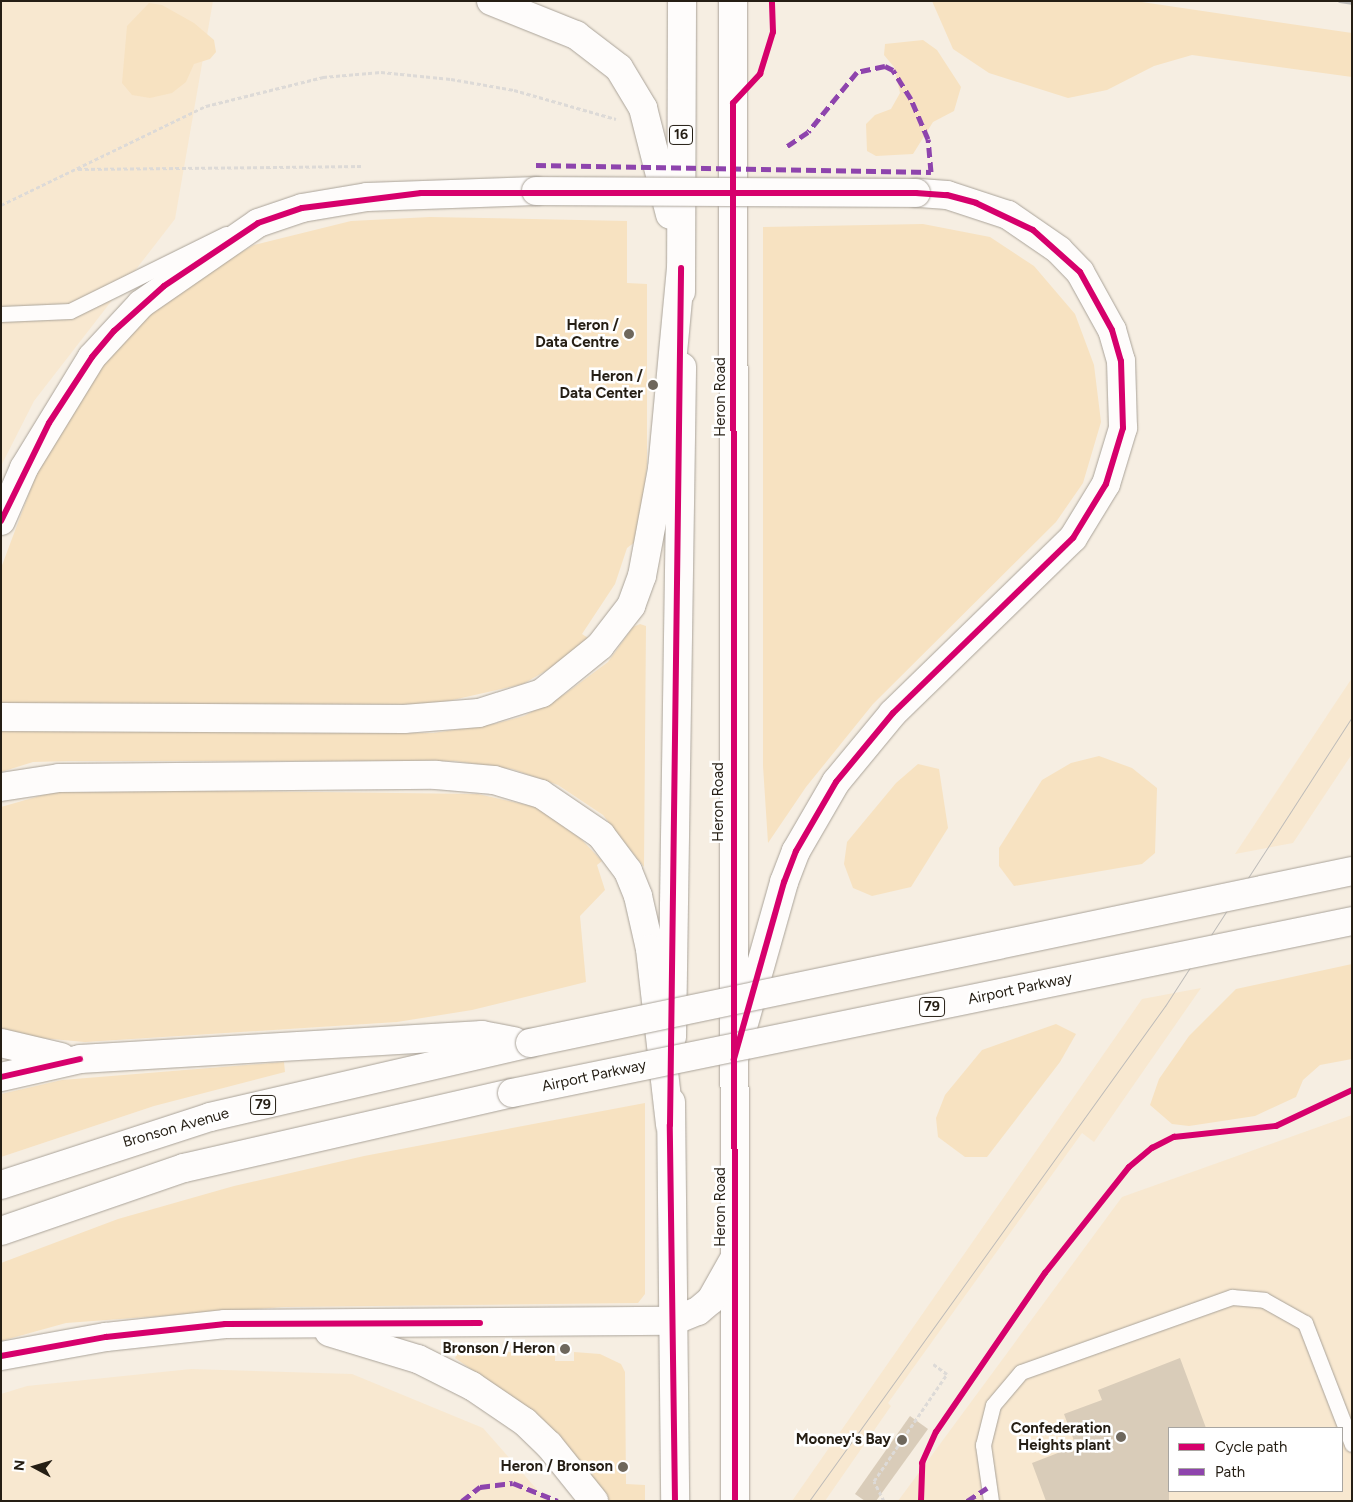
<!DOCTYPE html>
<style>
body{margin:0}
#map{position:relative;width:1353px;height:1502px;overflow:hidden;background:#f6eee2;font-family:Figtree,sans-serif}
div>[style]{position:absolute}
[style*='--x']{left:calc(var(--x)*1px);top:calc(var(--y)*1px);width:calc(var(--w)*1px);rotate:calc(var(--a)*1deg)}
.built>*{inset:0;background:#f8e8d0}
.green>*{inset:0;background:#f7e2c1}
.building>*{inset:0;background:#d9ccb9}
.path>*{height:3px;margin-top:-1.5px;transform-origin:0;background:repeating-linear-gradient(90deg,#dddad7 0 4px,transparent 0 6.5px)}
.roads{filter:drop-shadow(0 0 1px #aaa399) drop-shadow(0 0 1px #aaa399)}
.service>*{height:15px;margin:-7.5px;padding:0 7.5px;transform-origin:7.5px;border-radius:7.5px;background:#fefcfb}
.primary>*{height:28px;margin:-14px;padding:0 14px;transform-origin:14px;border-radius:14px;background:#fefcfb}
.trunk>*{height:28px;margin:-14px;padding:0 14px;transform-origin:14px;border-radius:14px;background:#fefcfb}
.tram>*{height:1px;margin:-0.5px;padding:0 0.5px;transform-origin:0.5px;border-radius:0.5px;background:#bcbab8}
.rail>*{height:4px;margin:-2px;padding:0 2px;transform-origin:2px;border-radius:2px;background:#bcbab8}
.bridges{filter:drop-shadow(0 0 1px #aaa399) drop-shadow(0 0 1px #aaa399)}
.trunk-bridge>*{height:28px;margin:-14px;padding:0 14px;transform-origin:14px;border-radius:14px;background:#fefcfb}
.quiet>*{height:5px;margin-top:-2.5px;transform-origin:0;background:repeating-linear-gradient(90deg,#8e44ad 0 10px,transparent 0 15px)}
.cycleway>*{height:6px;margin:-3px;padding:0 3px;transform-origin:3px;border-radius:3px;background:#d6006c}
.dots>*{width:14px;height:14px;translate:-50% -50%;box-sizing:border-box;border:2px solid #fff;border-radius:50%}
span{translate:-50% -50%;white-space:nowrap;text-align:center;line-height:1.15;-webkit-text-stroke:5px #fff;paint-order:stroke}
.shield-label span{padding:1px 4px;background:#fff;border:1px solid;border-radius:4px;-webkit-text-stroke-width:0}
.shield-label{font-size:14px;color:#251e14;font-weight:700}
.poi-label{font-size:15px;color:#251e14;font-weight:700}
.right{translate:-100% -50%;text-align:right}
.street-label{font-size:15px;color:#251e14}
.frame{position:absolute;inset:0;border:2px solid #251e14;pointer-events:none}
.legend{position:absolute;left:1168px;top:1427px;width:175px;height:65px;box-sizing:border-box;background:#fff;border:1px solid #a8a5a1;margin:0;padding:6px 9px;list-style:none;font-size:15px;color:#251e14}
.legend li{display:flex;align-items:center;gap:10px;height:25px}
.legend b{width:25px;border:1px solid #a8a5a1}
.north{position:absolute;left:10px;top:1442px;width:50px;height:50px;-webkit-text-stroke:4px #fff;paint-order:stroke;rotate:276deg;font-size:14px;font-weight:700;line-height:20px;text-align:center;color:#251e14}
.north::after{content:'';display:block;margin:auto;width:18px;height:22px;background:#251e14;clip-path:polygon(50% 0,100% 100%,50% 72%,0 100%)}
</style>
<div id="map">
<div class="built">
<div style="clip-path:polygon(1px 1px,213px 1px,175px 219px,34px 401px,1px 466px)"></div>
<div style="clip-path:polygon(1352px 678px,1352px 754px,1293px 843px,1235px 854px)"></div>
<div style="clip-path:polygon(1201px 988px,1094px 1142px,1082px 1133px,888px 1403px,891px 1406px,825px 1501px,792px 1501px,1142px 999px)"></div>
<div style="clip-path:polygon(evenodd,1352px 1115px,1352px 1501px,898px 1501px,1122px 1197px,1352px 1115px,1169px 1428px,1342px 1428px,1342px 1491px,1169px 1491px,1169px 1428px)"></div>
<div style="clip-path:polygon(191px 1369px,352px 1374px,483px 1428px,547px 1501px,1px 1501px,1px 1394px,27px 1386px)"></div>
</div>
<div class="green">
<div style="clip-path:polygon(932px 1px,1135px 1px,1352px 33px,1352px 77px,1192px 55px,1154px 66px,1107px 90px,1068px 98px,989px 73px,953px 49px)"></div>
<div style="clip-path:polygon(149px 3px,162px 5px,194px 23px,214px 40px,216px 52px,210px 59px,194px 64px,186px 82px,172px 93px,150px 98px,132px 95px,122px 83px,127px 26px)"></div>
<div style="clip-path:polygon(923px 40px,937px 50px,961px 87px,954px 111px,933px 122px,913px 154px,876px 156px,867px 151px,866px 124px,875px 115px,891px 109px,900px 93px,894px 67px,884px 55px,885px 44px)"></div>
<div style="clip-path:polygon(430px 217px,627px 221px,627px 283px,647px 284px,647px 465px,639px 539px,627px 548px,615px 584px,582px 634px,588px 638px,561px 662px,523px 684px,435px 704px,1px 706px,1px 568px,34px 480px,63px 425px,105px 362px,144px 319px,197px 277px,254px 245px,351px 221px)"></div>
<div style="clip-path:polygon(923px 224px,990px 237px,1034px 266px,1075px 314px,1094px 365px,1101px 422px,1083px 483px,1056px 522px,873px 704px,806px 787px,768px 843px,763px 766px,763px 227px)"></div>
<div style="clip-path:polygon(640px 624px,646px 626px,644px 867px,603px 815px,558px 785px,512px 769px,455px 761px,69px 761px,33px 762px,1px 772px,1px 730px,433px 733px,494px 724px,524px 716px,565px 694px,608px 662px,633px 627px)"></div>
<div style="clip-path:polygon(1099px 756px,1132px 768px,1157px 788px,1155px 853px,1142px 864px,1014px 886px,999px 866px,999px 848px,1042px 780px,1071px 763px)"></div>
<div style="clip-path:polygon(918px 764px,939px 769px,948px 828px,911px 887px,872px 896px,853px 888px,844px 864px,847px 842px,896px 783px)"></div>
<div style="clip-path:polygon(64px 789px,478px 794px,536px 807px,581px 839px,602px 861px,597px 865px,605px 890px,580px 916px,586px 982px,472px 1010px,397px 1022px,85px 1042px,19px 1036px,1px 1028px,1px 807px)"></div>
<div style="clip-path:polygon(1352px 964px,1352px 1059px,1320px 1065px,1303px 1080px,1296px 1097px,1255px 1116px,1189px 1126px,1172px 1124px,1150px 1105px,1159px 1079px,1189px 1036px,1236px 989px)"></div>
<div style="clip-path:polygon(1056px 1024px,1076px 1034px,1060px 1062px,987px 1157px,965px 1157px,938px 1137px,936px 1118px,945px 1095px,982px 1050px)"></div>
<div style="clip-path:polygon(284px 1062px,285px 1072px,154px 1106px,1px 1157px,1px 1094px,62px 1080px)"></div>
<div style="clip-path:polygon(645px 1103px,645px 1294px,638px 1303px,283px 1307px,66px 1323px,1px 1341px,1px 1263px,118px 1219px,234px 1186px,364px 1156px)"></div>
<div style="clip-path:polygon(492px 1346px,504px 1352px,555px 1353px,555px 1361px,574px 1361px,574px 1352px,600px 1354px,621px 1364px,625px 1372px,626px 1484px,645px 1485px,645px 1501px,605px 1501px,501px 1390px,455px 1358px,459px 1350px)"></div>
</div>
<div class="building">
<div style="clip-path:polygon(1180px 1358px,1206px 1428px,1169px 1428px,1169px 1501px,1046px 1501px,1032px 1463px,1076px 1446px,1064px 1414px,1102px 1400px,1098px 1390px)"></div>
<div style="clip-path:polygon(910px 1416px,928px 1429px,876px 1501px,865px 1501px,855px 1494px)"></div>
</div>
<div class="path">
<div style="--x:78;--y:169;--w:286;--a:-0.6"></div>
<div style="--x:1;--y:205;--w:228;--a:-25.8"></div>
<div style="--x:206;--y:106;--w:121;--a:-13.9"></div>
<div style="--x:323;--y:77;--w:58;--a:-4.9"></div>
<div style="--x:381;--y:72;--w:70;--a:5.7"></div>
<div style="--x:451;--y:79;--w:64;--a:9.9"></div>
<div style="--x:514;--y:90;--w:106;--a:15.9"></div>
<div style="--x:884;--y:1501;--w:22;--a:-117"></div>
<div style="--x:874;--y:1481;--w:130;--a:-55.7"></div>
<div style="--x:947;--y:1374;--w:17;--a:-144"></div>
</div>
<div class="roads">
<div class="service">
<div style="--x:1;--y:314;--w:69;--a:-2.5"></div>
<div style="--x:70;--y:311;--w:174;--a:-26.3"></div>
<div style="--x:991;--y:1501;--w:57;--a:-98.1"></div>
<div style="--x:983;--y:1445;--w:41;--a:-76"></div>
<div style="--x:993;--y:1405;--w:43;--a:-49.7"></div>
<div style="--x:1021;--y:1372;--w:224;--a:-19.6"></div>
<div style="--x:1232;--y:1297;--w:32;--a:5"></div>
<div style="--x:1264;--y:1300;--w:47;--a:29.3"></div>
<div style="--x:1305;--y:1323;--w:130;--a:68.8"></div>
</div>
<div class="primary">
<div style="--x:491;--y:1;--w:92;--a:21.8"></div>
<div style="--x:576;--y:35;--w:54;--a:37.5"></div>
<div style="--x:619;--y:68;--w:47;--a:59"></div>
<div style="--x:643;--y:108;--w:110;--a:75.8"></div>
<div style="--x:733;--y:1;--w:1500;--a:89.92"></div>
<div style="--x:681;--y:292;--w:291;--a:-89.8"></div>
<div style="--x:672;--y:1037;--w:670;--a:-89.14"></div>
<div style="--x:671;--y:1102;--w:399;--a:89.4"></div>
</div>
<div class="trunk">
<div style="--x:1;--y:521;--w:58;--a:-66.5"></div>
<div style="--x:24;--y:468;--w:130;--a:-58.5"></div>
<div style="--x:92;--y:357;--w:72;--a:-47.2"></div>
<div style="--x:141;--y:304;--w:142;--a:-34.7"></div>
<div style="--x:258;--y:223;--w:46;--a:-18.8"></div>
<div style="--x:302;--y:208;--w:66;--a:-9.6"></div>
<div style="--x:367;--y:197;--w:169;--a:-2"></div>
<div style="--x:1;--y:717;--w:403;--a:0.3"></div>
<div style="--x:404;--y:719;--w:75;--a:-4.6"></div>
<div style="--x:479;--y:713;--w:66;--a:-17.6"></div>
<div style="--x:542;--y:693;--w:75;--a:-39"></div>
<div style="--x:600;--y:646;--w:51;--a:-52.2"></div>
<div style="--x:631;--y:606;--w:32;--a:-70"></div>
<div style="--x:642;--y:576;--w:109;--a:-79.4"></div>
<div style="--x:662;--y:469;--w:202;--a:-84.6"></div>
<div style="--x:1;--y:787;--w:59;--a:-8.8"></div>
<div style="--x:59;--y:778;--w:377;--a:-0.5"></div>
<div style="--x:436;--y:775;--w:58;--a:4.9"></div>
<div style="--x:494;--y:780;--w:49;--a:16.6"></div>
<div style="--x:541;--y:794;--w:73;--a:34.3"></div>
<div style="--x:601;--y:835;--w:45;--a:53.1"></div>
<div style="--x:628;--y:871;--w:27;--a:68"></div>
<div style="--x:638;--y:896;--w:54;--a:77.2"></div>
<div style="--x:650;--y:949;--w:177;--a:83.5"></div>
<div style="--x:1;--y:1043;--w:62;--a:13.1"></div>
<div style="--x:734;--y:1059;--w:184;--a:-74.2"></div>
<div style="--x:784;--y:882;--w:33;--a:-69"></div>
<div style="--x:796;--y:851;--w:80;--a:-59.9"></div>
<div style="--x:836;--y:782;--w:89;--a:-50.4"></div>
<div style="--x:893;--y:713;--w:251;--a:-44.2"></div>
<div style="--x:1073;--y:538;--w:63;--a:-58.6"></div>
<div style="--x:1106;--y:484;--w:59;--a:-73.1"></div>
<div style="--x:1123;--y:428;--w:67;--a:-91.7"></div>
<div style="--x:1121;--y:361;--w:32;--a:-106"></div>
<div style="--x:1112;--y:330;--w:66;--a:-118.9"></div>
<div style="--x:1080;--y:272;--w:30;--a:-134"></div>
<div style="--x:1059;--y:250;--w:62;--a:-145.5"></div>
<div style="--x:1008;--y:215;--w:64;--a:-161.8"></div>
<div style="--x:947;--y:195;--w:31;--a:-176"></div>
<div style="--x:1;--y:1077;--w:81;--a:-12.8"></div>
<div style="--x:80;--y:1059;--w:403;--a:-3.4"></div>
<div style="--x:482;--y:1035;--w:33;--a:11"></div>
<div style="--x:1;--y:1185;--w:220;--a:-18"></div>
<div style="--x:210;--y:1117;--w:328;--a:-13"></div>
<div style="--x:1;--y:1231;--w:194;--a:-19"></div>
<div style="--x:184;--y:1168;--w:336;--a:-12.9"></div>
<div style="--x:329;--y:1332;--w:93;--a:16.9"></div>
<div style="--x:418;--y:1359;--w:60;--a:26.6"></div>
<div style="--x:472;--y:1386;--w:64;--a:34.2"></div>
<div style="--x:525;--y:1422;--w:33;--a:44"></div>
<div style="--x:549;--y:1445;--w:72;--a:51.2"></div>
<div style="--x:1;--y:1356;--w:107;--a:-10.3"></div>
<div style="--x:106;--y:1337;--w:120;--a:-6.2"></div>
<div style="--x:225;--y:1324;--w:448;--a:-0.4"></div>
<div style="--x:673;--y:1321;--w:27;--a:-22"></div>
<div style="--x:698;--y:1311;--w:17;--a:-40"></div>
<div style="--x:711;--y:1300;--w:47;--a:-60.7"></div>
</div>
</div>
<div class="tram">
<div style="--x:809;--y:1501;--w:610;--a:-54.28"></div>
<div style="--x:1165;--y:1006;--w:344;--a:-57.1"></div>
</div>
<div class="rail">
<div style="--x:1340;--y:1;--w:12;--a:9"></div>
</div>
<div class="bridges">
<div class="trunk-bridge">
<div style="--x:536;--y:191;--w:380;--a:0.3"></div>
<div style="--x:530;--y:1043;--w:840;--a:-11.82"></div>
<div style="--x:512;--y:1093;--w:857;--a:-11.57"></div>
</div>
</div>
<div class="quiet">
<div style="--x:536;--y:165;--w:395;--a:1"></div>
<div style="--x:931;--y:172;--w:33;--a:-95"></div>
<div style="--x:928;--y:139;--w:43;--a:-113"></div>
<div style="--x:911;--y:99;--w:34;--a:-122"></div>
<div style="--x:893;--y:70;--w:9;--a:-153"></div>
<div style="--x:885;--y:66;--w:29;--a:168"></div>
<div style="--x:857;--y:72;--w:77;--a:129.2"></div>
<div style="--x:808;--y:132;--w:25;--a:146"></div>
<div style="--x:462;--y:1501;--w:23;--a:-38"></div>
<div style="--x:480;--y:1487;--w:33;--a:-7"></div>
<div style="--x:513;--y:1483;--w:48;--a:21.8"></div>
<div style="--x:967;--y:1501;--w:24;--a:-33"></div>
</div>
<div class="cycleway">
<div style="--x:1;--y:521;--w:109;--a:-63.9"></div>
<div style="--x:49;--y:423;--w:79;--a:-56.9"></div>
<div style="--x:92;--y:357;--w:34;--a:-50"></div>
<div style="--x:114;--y:331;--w:67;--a:-42"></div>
<div style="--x:164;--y:286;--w:113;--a:-33.8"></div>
<div style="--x:258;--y:223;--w:46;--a:-18.8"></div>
<div style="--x:302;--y:208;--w:120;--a:-7.2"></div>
<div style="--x:421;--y:193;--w:495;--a:0"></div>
<div style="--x:916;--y:193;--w:31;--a:4"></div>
<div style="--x:947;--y:195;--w:30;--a:15"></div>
<div style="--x:976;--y:203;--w:63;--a:25.3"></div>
<div style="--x:1033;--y:230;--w:63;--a:41.8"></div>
<div style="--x:1080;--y:272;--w:66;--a:61.1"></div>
<div style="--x:1112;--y:330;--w:32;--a:74"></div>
<div style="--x:1121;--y:361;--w:67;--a:88.3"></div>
<div style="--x:1123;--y:428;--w:59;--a:106.9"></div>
<div style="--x:1106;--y:484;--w:63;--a:121.4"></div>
<div style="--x:1073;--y:538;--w:251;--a:135.8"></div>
<div style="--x:893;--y:713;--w:89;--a:129.6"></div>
<div style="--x:836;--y:782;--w:80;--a:120.1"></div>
<div style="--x:796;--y:851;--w:33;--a:111"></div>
<div style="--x:784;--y:882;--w:184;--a:105.8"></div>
<div style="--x:1;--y:1077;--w:81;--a:-12.8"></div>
<div style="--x:1;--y:1356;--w:107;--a:-10.3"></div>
<div style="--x:106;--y:1337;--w:120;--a:-6.2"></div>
<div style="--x:225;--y:1324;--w:255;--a:-0.2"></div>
<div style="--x:675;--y:1501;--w:376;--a:-90.8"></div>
<div style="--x:670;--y:1125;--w:857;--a:-89.26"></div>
<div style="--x:735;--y:1501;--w:1398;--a:-90.08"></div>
<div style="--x:733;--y:103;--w:40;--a:-47"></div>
<div style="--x:760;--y:74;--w:44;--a:-72.8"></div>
<div style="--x:773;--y:32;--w:31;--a:-92"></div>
<div style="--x:921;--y:1501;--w:38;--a:-88"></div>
<div style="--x:922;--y:1463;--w:34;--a:-66"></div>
<div style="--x:936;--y:1432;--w:193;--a:-55.6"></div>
<div style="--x:1045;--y:1273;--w:135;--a:-51.6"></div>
<div style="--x:1129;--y:1167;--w:30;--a:-40"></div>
<div style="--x:1152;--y:1148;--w:25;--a:-27"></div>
<div style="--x:1174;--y:1137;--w:103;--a:-6.2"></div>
<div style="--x:1276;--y:1126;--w:84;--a:-25.3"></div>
</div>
<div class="dots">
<div style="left:629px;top:334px;background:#6e675c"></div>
<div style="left:653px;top:385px;background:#6e675c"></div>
<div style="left:565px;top:1349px;background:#6e675c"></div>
<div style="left:1121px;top:1437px;background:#6e675c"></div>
<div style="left:902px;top:1440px;background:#6e675c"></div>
<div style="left:623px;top:1467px;background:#6e675c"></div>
</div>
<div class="shield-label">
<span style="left:681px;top:135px">16</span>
<span style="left:932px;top:1007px">79</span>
<span style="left:263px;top:1105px">79</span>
</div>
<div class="poi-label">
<span class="right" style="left:619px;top:334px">Heron /<br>Data Centre</span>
<span class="right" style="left:643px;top:385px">Heron /<br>Data Center</span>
<span class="right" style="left:555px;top:1349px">Bronson / Heron</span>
<span class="right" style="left:1111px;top:1437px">Confederation<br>Heights plant</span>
<span class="right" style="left:891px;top:1440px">Mooney's Bay</span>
<span class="right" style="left:613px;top:1467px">Heron / Bronson</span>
</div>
<div class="street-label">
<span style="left:721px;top:397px;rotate:-90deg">Heron Road</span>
<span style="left:719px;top:802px;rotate:-90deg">Heron Road</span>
<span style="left:1020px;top:989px;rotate:-12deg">Airport Parkway</span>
<span style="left:594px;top:1076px;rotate:-12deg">Airport Parkway</span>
<span style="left:176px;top:1128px;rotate:-16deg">Bronson Avenue</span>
<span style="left:721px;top:1207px;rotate:-90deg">Heron Road</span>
</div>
<div class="frame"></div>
<ul class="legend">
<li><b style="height:6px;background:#d6006c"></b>Cycle path</li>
<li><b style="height:6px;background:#8e44ad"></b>Path</li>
</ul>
<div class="north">N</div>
</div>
